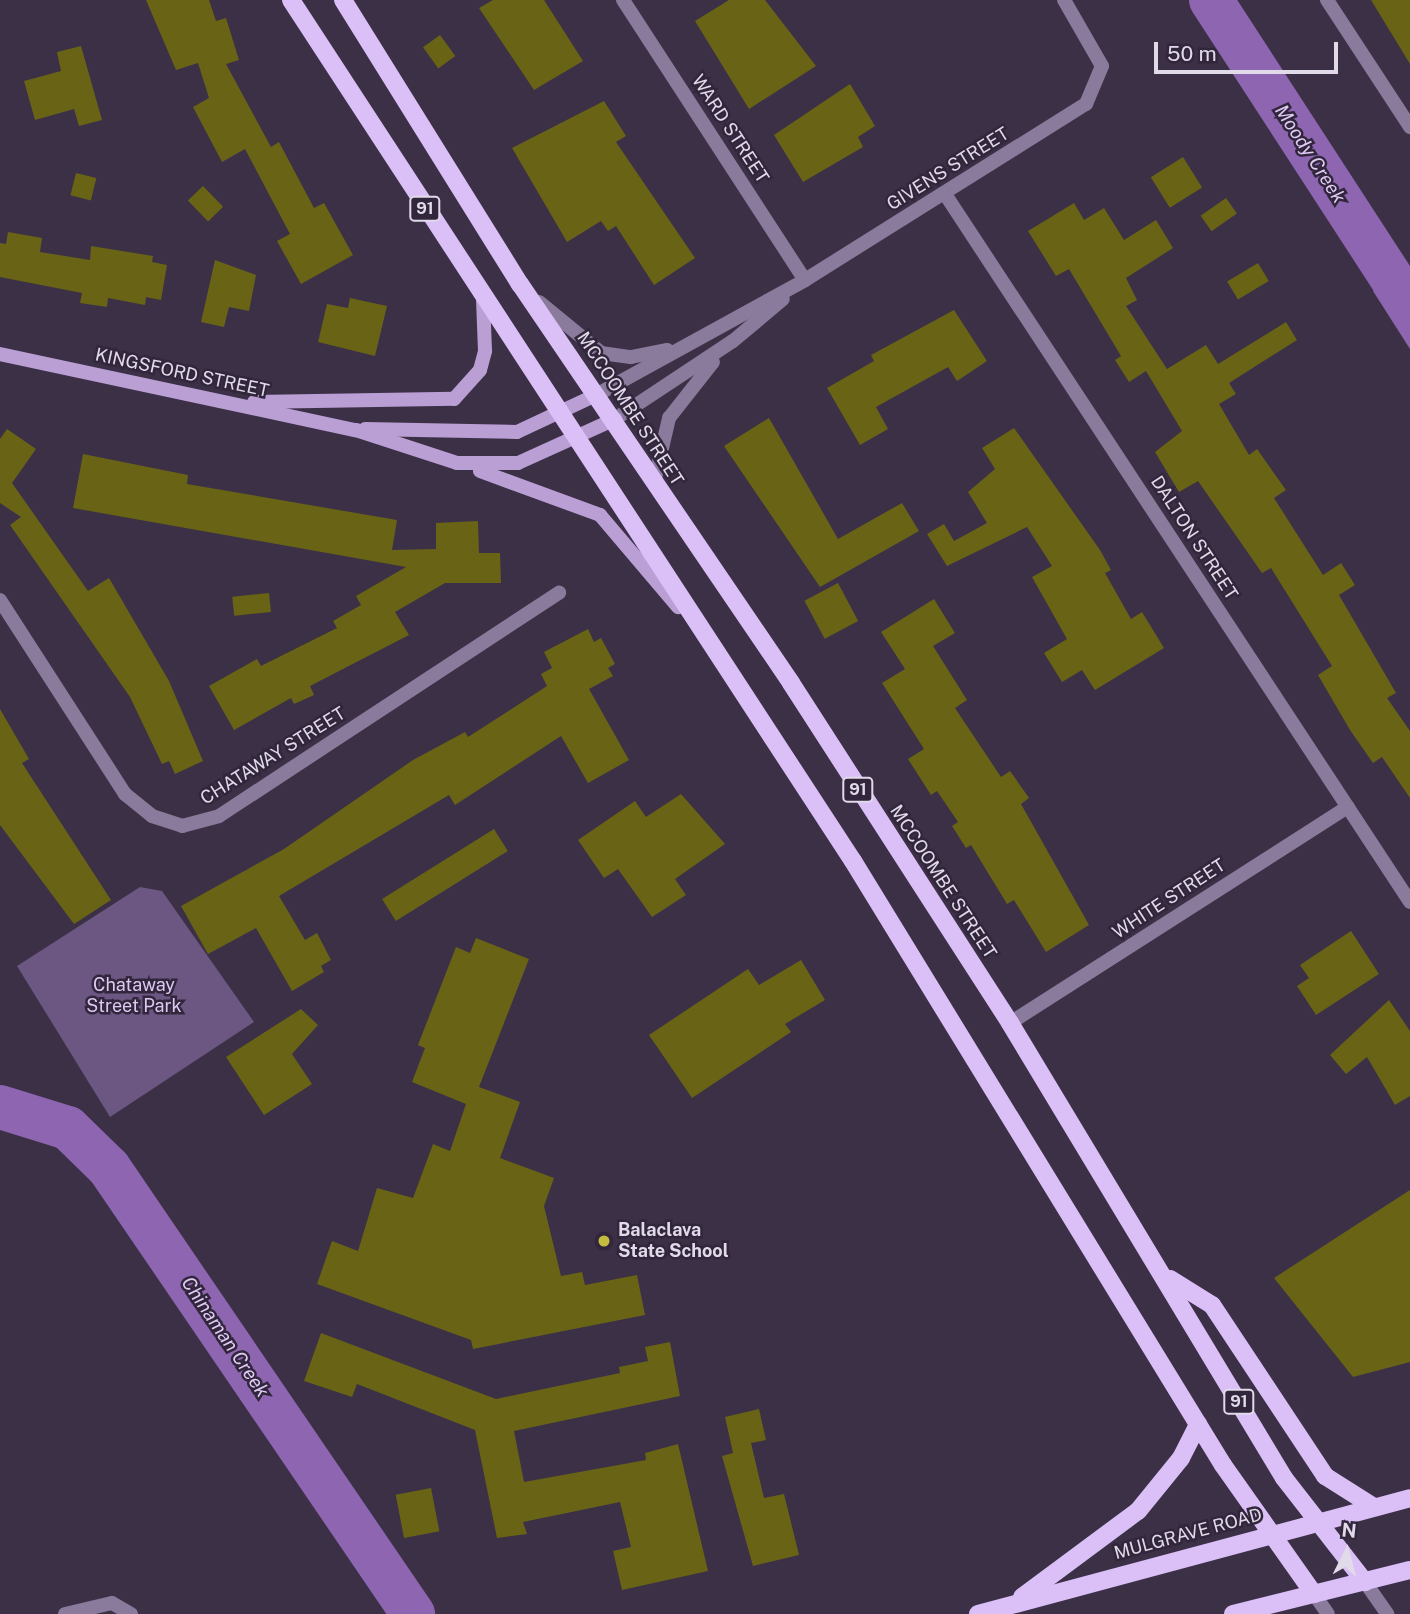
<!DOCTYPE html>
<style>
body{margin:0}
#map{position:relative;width:1410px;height:1614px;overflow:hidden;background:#3c3047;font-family:"Public Sans",sans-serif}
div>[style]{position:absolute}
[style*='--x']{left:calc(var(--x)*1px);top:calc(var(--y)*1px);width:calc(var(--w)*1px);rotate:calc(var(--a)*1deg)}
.green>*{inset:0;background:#6c5682}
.water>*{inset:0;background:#8d65b0}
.river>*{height:44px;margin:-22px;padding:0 22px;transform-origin:22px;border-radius:22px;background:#8d65b0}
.building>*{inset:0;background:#686315;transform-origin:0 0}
.street>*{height:14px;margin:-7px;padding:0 7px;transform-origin:7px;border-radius:7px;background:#8a7a9b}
.secondary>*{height:14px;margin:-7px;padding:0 7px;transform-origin:7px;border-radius:7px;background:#ba9fd5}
.primary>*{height:18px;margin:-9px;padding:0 9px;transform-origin:9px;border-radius:9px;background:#dbbff7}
.dots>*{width:19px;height:19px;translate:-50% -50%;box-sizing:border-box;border:4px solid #32263d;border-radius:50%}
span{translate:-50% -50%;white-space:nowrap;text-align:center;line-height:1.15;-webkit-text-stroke:5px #32263d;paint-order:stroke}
.shield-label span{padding:2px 5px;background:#32263d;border:2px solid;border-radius:5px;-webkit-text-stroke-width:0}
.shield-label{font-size:16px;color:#e1dae9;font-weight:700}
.street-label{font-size:18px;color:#e1dae9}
.park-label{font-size:18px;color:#ddc9f2}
.poi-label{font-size:18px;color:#e1dae9;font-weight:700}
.left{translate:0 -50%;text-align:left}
.water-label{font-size:19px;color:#dfcbf4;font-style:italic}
.north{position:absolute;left:1312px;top:1516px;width:70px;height:70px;-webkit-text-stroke:5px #32263d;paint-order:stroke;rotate:6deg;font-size:19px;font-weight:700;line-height:28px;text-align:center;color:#e1dae9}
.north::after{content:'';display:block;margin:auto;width:24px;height:32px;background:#e1dae9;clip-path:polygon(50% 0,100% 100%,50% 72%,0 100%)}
.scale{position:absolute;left:1154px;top:42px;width:184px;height:32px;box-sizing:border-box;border:4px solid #e1dae9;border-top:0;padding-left:9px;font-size:21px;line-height:24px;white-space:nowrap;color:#e1dae9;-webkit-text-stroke:5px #32263d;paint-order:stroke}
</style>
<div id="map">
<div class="green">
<div style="clip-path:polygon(140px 887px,162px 891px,254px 1022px,110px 1117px,17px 966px)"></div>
</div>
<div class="water">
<div style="clip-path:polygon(1410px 270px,1410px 349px,1373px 291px)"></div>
</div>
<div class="river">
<div style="--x:1211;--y:0;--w:366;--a:57"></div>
<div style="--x:0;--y:1107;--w:71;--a:17.2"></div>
<div style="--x:68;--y:1128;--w:57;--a:44.3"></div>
<div style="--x:109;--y:1168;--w:540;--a:55.72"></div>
</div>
<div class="building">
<div style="clip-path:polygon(146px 0,209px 0,216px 21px,226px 18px,239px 60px,226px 64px,271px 147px,279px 142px,314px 208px,324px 203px,353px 255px,301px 284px,277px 241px,290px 234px,245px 149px,222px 162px,193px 107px,209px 98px,198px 63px,176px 70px)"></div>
<div style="clip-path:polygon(493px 0,544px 0,583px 61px,534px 90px,479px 8px)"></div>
<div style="clip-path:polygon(729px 0,765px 0,816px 66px,749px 109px,695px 21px)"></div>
<div style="clip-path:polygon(1371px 0,1410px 0,1410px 64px)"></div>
<div style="left:440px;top:35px;width:26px;height:21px;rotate:54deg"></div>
<div style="clip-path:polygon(81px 46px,102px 120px,79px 126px,74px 109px,35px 120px,24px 81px,61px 71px,57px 52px)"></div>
<div style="clip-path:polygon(850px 84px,875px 126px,858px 137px,863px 147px,803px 182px,774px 135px)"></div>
<div style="clip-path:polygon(604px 101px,626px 136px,616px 142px,695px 258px,654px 285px,616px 226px,608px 231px,601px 221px,567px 242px,512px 148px)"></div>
<div style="left:1183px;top:157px;width:36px;height:38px;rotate:58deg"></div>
<div style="left:76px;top:173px;width:21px;height:23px;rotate:14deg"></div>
<div style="left:203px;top:186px;width:29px;height:21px;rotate:46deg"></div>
<div style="left:1226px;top:198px;width:19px;height:31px;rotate:55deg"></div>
<div style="clip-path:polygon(1074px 203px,1084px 220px,1104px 208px,1124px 240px,1156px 220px,1173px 248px,1126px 278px,1137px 300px,1126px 306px,1167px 369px,1206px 345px,1218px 364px,1286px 322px,1297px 340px,1229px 383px,1236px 394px,1219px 404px,1249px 455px,1257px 449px,1286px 490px,1274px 498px,1323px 575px,1341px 563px,1355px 585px,1339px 595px,1396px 693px,1387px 698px,1410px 731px,1410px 798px,1382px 757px,1373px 763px,1350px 730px,1318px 675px,1332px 666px,1271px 568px,1262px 573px,1198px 481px,1179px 492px,1155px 452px,1182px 431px,1146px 371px,1129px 382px,1115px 360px,1121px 356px,1069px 269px,1056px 276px,1028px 231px)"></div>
<div style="clip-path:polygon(8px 232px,42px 238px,40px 252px,90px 260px,91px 246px,153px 256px,152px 262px,167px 265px,161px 300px,146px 297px,145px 305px,108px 298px,107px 307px,80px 303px,82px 293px,0 277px,0 243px,6px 244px)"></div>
<div style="clip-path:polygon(215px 260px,256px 275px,249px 311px,229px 307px,224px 327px,201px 322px)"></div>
<div style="left:1258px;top:263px;width:21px;height:36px;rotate:59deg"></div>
<div style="clip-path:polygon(350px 298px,387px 306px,375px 356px,318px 342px,327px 304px,348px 308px)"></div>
<div style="clip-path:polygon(954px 310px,987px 361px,957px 381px,948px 367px,876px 407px,888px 429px,860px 445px,827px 388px,874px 361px,871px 355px)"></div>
<div style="clip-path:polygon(769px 418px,838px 539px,902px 503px,919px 531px,820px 587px,724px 446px)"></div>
<div style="clip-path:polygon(1014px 428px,1100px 550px,1111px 570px,1105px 573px,1131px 619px,1142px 612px,1164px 648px,1095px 690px,1082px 670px,1062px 682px,1044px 653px,1067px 639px,1032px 577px,1052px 566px,1027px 527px,947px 566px,927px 534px,944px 524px,954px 541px,987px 523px,968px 492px,995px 469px,982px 448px)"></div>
<div style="clip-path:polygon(7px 429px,36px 449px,12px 483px,88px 591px,109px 578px,169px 681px,203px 761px,175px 774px,169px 761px,162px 764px,130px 697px,10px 525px,21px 517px,0 503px,0 439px)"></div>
<div style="clip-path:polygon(83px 454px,188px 475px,187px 484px,397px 520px,392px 550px,436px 549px,436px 523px,478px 521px,479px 553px,500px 553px,501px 583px,445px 583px,395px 612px,409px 635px,310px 686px,314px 695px,294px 704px,291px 698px,234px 730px,209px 686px,257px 659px,261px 666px,337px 628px,333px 621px,361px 605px,356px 596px,406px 567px,73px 508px)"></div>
<div style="left:838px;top:583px;width:43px;height:38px;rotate:62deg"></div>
<div style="left:269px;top:593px;width:19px;height:37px;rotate:84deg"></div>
<div style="clip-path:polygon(934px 599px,955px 633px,933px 646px,967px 700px,955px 708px,1001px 777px,1010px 771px,1029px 798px,1021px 804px,1089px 925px,1046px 952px,1014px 900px,1007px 904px,971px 845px,966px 848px,952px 826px,958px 822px,937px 791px,931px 795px,908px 759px,924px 749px,882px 683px,905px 669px,881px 632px)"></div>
<div style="clip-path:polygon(588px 629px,594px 642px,601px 638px,615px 664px,608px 668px,613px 676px,589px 689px,629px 760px,588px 783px,561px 736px,455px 805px,449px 795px,279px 896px,305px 940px,317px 933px,331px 960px,321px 966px,324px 972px,292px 991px,256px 928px,208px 954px,181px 906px,284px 849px,413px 760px,465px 732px,468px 737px,547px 686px,541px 674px,552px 668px,544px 652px)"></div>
<div style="clip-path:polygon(0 709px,29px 759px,22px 763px,111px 900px,74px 924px,0 825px)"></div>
<div style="clip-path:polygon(681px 794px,725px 844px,675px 879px,686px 895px,652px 917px,618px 869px,604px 878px,578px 840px,635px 801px,646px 817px)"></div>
<div style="left:494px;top:829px;width:26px;height:132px;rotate:58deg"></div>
<div style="clip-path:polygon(1351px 931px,1379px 974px,1316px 1015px,1297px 986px,1309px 978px,1300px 965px)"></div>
<div style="clip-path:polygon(476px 938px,529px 959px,479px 1087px,520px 1102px,500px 1158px,554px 1178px,544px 1206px,561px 1276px,582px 1272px,585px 1285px,637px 1275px,645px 1315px,473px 1349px,471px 1340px,317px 1284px,332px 1241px,358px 1251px,377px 1188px,413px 1198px,433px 1144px,450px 1151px,466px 1104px,412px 1082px,425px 1048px,418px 1045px,456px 947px,470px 953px)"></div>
<div style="clip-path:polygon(801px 960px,825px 1000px,785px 1024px,791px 1032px,692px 1098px,649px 1035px,748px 969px,759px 985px)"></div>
<div style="clip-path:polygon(1389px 1000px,1410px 1031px,1410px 1096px,1395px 1105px,1367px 1057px,1346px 1074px,1330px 1055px)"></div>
<div style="clip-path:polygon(301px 1009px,318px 1025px,292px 1054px,312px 1084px,264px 1115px,226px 1057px)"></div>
<div style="clip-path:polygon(1410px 1190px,1410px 1362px,1353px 1377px,1274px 1278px)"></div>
<div style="clip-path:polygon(321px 1333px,496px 1399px,620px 1373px,619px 1367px,648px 1361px,645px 1347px,670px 1342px,680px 1396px,514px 1431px,524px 1482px,646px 1460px,645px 1453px,678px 1444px,708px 1571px,622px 1590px,613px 1551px,631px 1547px,620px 1502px,523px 1522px,527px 1534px,497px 1538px,475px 1430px,357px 1384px,352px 1397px,304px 1381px)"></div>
<div style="clip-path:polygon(759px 1409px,766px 1440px,751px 1443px,764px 1498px,784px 1494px,799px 1555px,753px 1566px,722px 1456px,733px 1453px,725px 1417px)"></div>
<div style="left:431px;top:1488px;width:44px;height:36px;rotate:79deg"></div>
</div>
<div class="street">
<div style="--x:623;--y:0;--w:334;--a:57"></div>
<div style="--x:1327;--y:0;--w:152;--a:56.8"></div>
<div style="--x:945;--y:194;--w:847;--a:56.7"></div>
<div style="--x:539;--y:302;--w:80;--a:39.4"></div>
<div style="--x:601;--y:353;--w:30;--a:8"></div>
<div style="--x:631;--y:357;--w:37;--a:-11"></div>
<div style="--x:598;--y:394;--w:236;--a:-28.8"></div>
<div style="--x:805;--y:280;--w:332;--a:-32.1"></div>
<div style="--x:1086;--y:104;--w:41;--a:-67.2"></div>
<div style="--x:1102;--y:66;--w:76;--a:-119.9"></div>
<div style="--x:615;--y:419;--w:141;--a:-33.5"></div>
<div style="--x:733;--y:341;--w:65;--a:-40"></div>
<div style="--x:654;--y:483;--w:67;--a:-77"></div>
<div style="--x:669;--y:418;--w:71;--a:-51.8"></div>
<div style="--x:0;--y:600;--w:231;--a:57.2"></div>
<div style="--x:125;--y:794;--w:35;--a:39"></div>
<div style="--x:152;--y:816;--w:32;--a:18"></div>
<div style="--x:182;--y:826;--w:38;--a:-15"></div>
<div style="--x:219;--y:816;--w:407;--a:-33.3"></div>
<div style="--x:1010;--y:1023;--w:401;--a:-32.6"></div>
<div style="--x:1365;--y:1582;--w:39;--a:55"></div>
<div style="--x:1314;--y:1594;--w:24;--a:55"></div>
<div style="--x:65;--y:1614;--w:48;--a:-13.2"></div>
<div style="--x:112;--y:1603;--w:22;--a:30"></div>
</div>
<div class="secondary">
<div style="--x:0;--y:354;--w:364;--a:12.1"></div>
<div style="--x:356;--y:430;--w:106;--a:18.1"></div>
<div style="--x:457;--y:463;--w:61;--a:0"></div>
<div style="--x:518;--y:463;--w:107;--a:-24.4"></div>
<div style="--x:254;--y:402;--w:200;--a:-0.9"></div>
<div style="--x:454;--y:399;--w:39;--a:-48"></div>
<div style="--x:480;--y:370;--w:20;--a:-75"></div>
<div style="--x:485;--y:351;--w:53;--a:-92.2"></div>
<div style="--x:365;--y:429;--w:152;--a:1.1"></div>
<div style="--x:517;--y:432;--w:89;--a:-25.1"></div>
<div style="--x:480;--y:471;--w:128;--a:20.1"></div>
<div style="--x:600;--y:515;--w:121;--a:49.7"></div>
</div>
<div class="primary">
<div style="--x:291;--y:0;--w:1028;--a:56.87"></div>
<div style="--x:853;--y:861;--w:708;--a:58.51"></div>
<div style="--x:1223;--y:1465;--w:158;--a:54.8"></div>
<div style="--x:343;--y:0;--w:335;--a:58.1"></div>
<div style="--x:520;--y:284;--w:482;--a:55.8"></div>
<div style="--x:791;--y:683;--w:404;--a:57.2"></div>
<div style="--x:1010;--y:1023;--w:531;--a:58.94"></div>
<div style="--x:1284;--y:1478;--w:132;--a:52.1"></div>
<div style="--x:1170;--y:1279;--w:49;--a:31.8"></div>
<div style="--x:1212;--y:1305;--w:205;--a:56.5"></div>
<div style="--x:1325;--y:1476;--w:58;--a:32.3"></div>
<div style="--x:1022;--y:1597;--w:144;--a:-36.6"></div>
<div style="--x:1138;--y:1511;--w:68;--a:-50.9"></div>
<div style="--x:1181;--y:1458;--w:38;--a:-63"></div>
<div style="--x:978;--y:1614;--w:447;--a:-15"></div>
<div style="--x:1233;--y:1614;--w:182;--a:-14"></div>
</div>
<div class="dots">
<div style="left:604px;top:1241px;background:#c4bc3e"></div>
</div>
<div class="shield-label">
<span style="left:425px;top:209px">91</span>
<span style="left:858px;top:790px">91</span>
<span style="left:1239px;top:1402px">91</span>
</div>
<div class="street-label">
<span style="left:730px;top:129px;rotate:57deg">WARD STREET</span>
<span style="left:948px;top:169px;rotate:-32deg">GIVENS STREET</span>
<span style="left:182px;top:373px;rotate:12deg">KINGSFORD STREET</span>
<span style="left:630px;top:409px;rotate:57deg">MCCOOMBE STREET</span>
<span style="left:1194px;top:538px;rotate:57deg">DALTON STREET</span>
<span style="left:273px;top:756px;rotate:-32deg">CHATAWAY STREET</span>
<span style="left:943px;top:882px;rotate:57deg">MCCOOMBE STREET</span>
<span style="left:1169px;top:899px;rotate:-33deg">WHITE STREET</span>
<span style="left:1188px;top:1534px;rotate:-15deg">MULGRAVE ROAD</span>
</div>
<div class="park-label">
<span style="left:134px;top:996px">Chataway<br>Street Park</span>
</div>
<div class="poi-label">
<span class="left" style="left:618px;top:1241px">Balaclava<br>State School</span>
</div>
<div class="water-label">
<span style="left:1310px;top:154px;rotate:57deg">Moody Creek</span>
<span style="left:225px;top:1337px;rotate:56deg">Chinaman Creek</span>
</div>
<div class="north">N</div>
<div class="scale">50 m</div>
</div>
